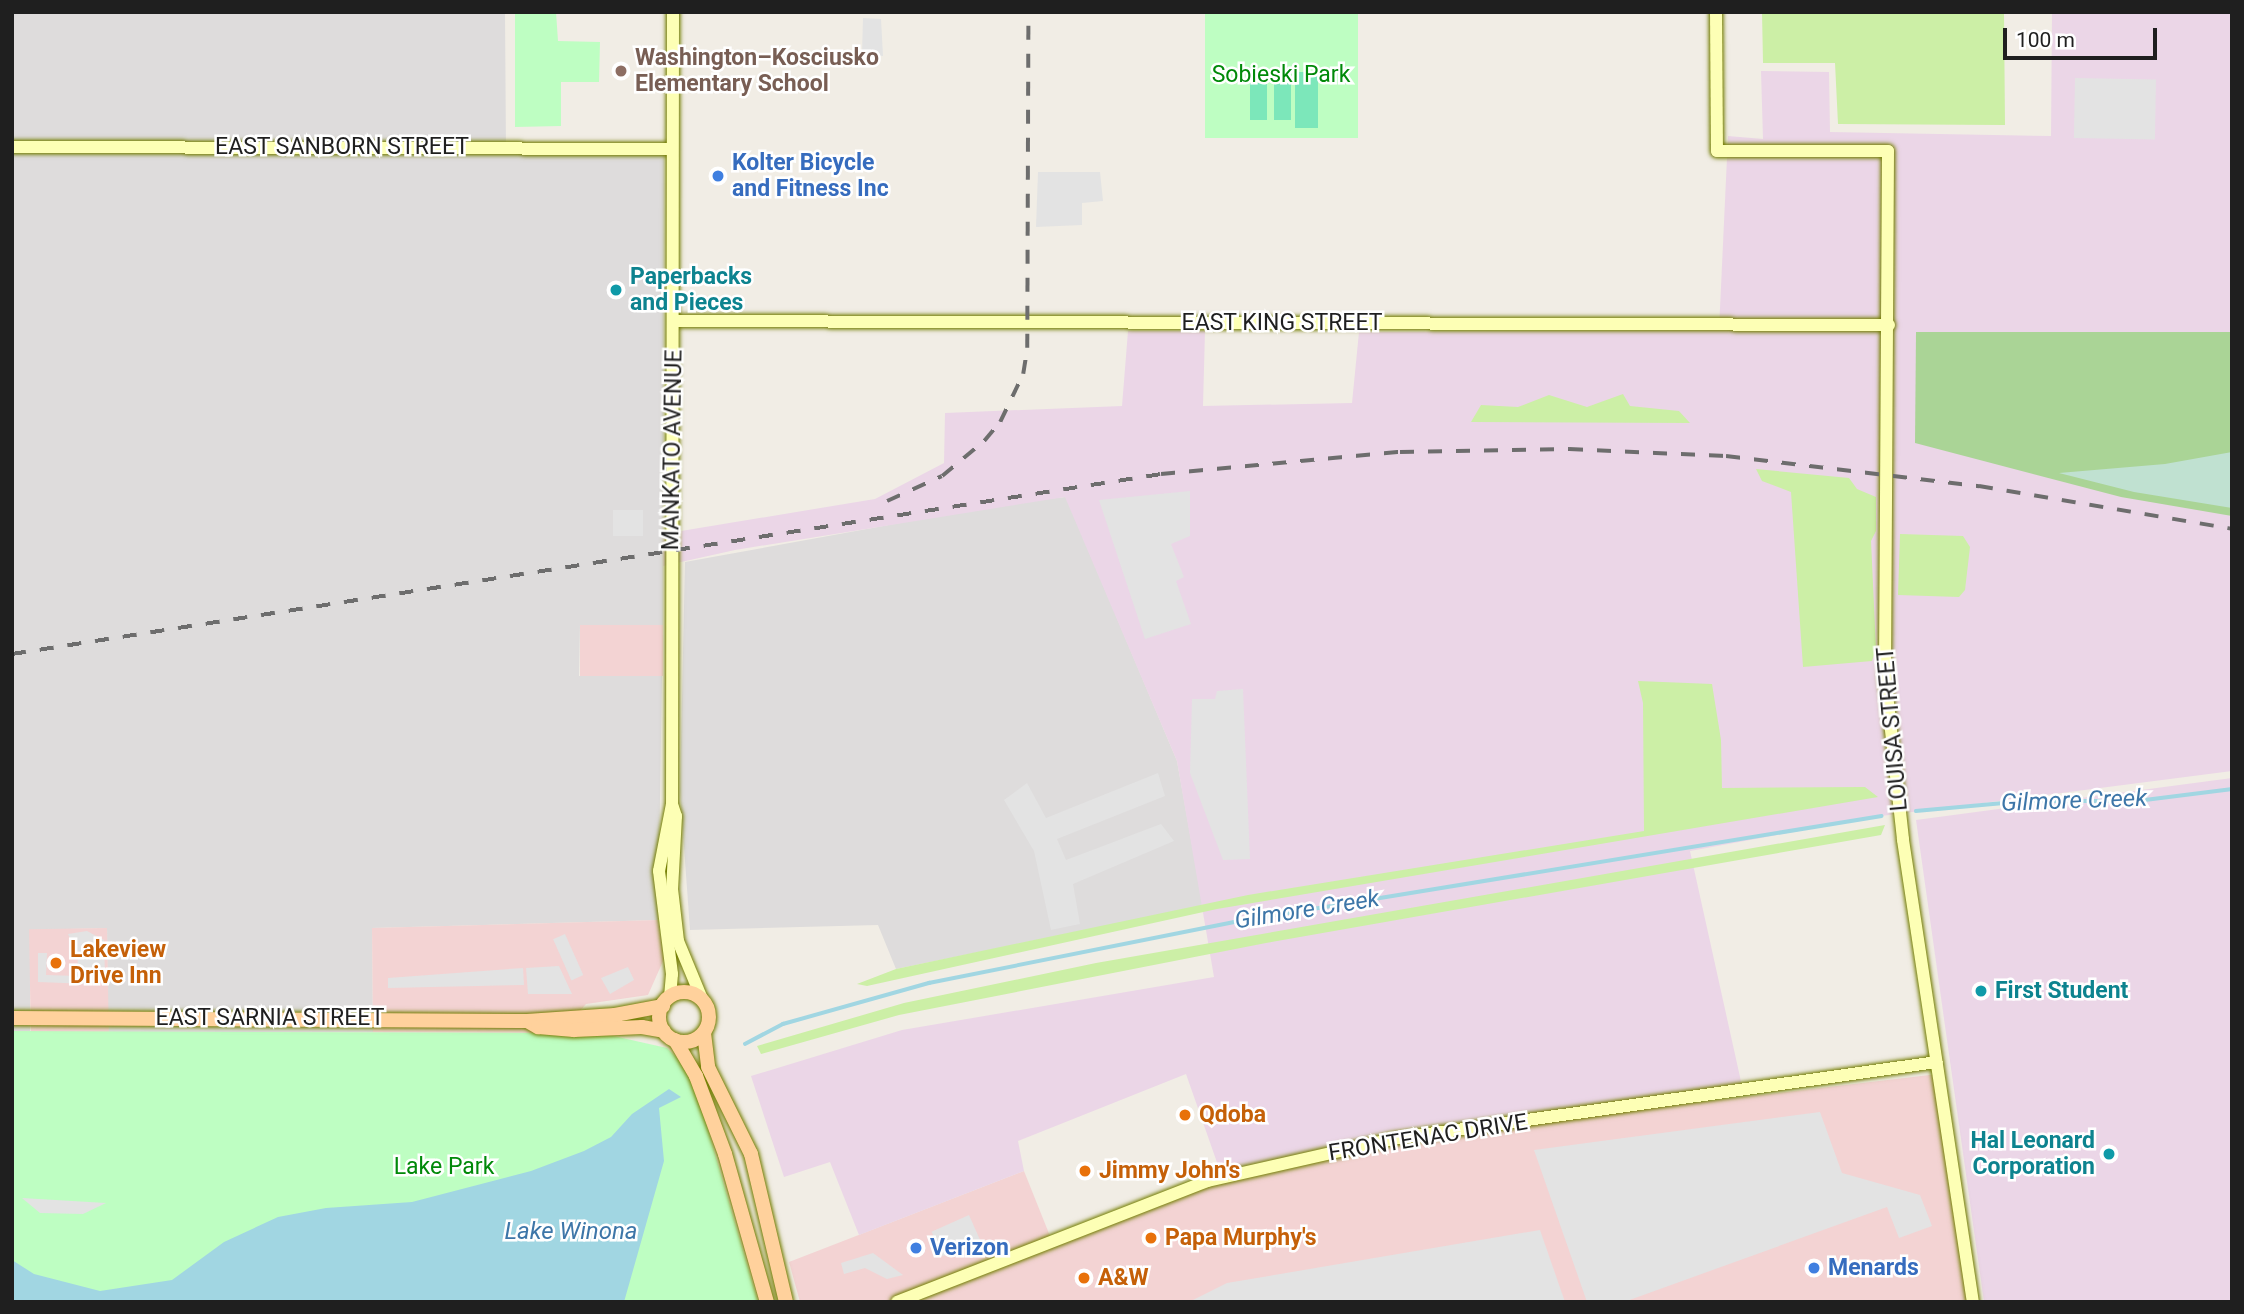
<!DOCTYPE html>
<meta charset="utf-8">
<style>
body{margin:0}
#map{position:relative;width:2244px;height:1314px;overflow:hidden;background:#f1ede5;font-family:Roboto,sans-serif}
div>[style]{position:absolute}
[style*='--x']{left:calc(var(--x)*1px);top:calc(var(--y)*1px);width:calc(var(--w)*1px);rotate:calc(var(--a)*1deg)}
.residential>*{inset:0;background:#dedcdc}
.commercial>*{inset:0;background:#f3d3d3;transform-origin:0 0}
.industrial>*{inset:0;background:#ebd6e7}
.grass>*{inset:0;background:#ccefa6}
.forest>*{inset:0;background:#aad496}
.wetland>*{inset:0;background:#c0e1d1}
.park>*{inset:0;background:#befec2;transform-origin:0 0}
.pitch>*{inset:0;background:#7ce7ba;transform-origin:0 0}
.parking>*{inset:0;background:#e3e3e3;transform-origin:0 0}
.water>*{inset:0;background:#a1d6e2}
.stream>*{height:3.5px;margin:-1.75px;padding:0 1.75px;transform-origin:1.75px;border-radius:1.75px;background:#a1d6e2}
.roads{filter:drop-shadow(0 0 2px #737d00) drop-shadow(0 0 2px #737d00)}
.secondary>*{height:12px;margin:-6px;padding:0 6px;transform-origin:6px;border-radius:6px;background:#fdffb5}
.primary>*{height:14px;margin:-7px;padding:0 7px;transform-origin:7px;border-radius:7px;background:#ffd19c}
.primary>.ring{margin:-7px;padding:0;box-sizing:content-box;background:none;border:14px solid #ffd19c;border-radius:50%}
.rail>*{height:3.5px;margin-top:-1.75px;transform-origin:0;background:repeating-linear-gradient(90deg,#6d6d6d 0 14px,transparent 0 28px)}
.dots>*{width:19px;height:19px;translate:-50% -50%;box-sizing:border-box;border:4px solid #fff;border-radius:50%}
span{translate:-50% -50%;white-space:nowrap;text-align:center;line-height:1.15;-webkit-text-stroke:5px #fff;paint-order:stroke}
.education-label{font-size:23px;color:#785e54;font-weight:700}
.left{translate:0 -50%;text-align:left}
.park-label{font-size:23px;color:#018909}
.street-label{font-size:23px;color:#1f1f1f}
.shop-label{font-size:23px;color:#366cbe;font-weight:700}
.culture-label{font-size:23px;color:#0d838f;font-weight:700}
.right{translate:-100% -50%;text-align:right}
.food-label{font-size:23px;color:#c56008;font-weight:700}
.water-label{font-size:24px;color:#3d76a8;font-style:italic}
.frame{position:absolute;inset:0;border:14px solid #1f1f1f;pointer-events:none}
.scale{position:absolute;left:2003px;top:28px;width:154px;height:32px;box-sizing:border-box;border:4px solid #1f1f1f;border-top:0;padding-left:9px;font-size:21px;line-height:24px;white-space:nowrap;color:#1f1f1f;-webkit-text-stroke:5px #fff;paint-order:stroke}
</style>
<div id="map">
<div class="residential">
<div style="clip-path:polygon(12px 12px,505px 12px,506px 153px,664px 154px,663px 625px,580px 625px,579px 676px,662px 676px,658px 920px,372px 928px,373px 1032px,108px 1032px,107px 928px,30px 930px,30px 1031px,12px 1031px)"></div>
<div style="clip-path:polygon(1066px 497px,1177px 761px,1204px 912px,1193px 908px,896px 969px,878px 925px,690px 930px,680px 791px,685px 562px,1010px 503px)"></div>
</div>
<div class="commercial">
<div style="left:580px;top:625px;width:83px;height:51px"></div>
<div style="clip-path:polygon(658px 920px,664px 959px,648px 995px,586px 1004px,561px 1033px,373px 1032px,372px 928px)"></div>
<div style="left:107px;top:928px;width:104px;height:78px;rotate:89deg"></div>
<div style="clip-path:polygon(1938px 1074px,1973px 1302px,800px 1302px,789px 1262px,1024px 1171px,1052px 1241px,1207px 1181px,1393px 1139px)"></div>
</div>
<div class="industrial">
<div style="clip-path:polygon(2052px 12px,2232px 12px,2232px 771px,1881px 816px,1690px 851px,1742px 1086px,1393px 1139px,1220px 1171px,1186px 1074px,1018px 1141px,1024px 1171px,859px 1235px,830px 1162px,784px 1177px,751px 1076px,902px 1030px,1214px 977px,1177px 761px,1065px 497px,735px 550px,663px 566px,663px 534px,875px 499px,944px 463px,945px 413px,1122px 406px,1128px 331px,1205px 331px,1203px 406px,1352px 403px,1359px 332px,1719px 330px,1728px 136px,1763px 139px,1761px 71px,1829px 72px,1830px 132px,2051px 136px)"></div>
<div style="clip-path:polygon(2232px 778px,2232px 1302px,1984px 1302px,1916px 820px)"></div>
</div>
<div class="grass">
<div style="clip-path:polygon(1762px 12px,2004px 12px,2005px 125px,1838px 124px,1835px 63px,1763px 63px)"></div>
<div style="clip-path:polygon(1623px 394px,1630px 406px,1679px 411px,1690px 423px,1471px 422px,1481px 405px,1518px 407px,1549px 395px,1587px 407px)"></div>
<div style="clip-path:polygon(1756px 469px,1849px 478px,1857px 489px,1876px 497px,1876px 531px,1871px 541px,1876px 649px,1872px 661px,1803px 667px,1791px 492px,1762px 481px)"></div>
<div style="clip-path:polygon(1900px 534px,1963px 536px,1970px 547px,1965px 590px,1959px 597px,1898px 595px)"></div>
<div style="clip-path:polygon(1638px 681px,1712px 684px,1721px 740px,1722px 788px,1865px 787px,1878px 797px,1217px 909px,867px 986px,857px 984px,896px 969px,1248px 895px,1644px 831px,1643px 703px)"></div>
<div style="clip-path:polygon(1885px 825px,1881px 835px,1266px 943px,899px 1015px,761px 1054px,757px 1046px,904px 1003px,1096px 963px)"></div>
</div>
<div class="forest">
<div style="clip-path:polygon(1916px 332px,2232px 332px,2232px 516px,2121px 497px,1915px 443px)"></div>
</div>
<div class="wetland">
<div style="clip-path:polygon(2232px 452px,2232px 508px,2134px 492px,2059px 473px,2165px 464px)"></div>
</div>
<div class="park">
<div style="clip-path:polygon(515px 12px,556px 12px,558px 41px,600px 42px,599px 82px,561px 82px,561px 126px,515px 127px)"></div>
<div style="left:1205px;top:12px;width:153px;height:126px"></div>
<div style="clip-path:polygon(12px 1031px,561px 1033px,609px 1035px,667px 1048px,684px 1065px,700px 1102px,758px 1302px,12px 1302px)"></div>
</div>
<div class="pitch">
<div style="left:1295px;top:72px;width:23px;height:56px"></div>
<div style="left:1250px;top:83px;width:17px;height:37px"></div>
<div style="left:1274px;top:83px;width:17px;height:37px"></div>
</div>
<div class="parking">
<div style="clip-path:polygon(863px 18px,881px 19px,883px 56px,862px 54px)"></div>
<div style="left:2075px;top:78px;width:81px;height:60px;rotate:1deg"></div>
<div style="clip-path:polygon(1038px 172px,1100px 172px,1103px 201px,1082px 203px,1082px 225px,1036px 227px)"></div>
<div style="clip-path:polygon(1190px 491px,1190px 536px,1171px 544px,1184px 577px,1176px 581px,1191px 624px,1145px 639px,1099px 500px)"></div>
<div style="left:613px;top:510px;width:30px;height:26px"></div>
<div style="clip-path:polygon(1243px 689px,1250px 859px,1223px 860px,1190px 773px,1192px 699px,1215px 699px,1217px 691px)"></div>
<div style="clip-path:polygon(1158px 773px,1165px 796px,1057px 839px,1066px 860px,1161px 824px,1174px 841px,1073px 884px,1080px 924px,1051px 930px,1034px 851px,1004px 800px,1027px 783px,1046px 818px)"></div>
<div style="clip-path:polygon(87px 931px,104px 940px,105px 977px,90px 984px,38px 982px,38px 953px,47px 953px,46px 975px,77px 976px,78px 955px,68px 934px)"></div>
<div style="left:565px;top:934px;width:45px;height:13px;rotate:66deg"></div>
<div style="clip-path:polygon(559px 966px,572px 994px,528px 994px,526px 968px)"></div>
<div style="clip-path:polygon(628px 967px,634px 980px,610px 994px,601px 978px)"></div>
<div style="clip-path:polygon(523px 968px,524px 985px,388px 988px,388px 978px)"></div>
<div style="clip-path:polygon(1820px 1112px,1842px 1173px,1920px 1195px,1932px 1226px,1899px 1238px,1887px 1207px,1624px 1302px,1587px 1302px,1534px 1150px)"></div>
<div style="clip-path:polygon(22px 1198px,106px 1203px,83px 1214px,40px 1213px)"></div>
<div style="left:969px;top:1215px;width:27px;height:41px;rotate:66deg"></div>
<div style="clip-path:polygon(1540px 1230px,1565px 1302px,1189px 1302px,1227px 1283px)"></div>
<div style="clip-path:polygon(873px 1253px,903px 1275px,887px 1279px,865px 1268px,844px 1274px,841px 1263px)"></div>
</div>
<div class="water">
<div style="clip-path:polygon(669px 1089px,681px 1097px,659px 1108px,664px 1161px,624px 1302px,12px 1302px,12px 1260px,34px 1274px,100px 1291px,172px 1280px,224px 1242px,278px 1217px,326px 1208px,412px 1202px,531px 1171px,584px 1151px,611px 1137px,632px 1114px)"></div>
</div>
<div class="stream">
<div style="--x:1916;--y:811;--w:110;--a:-5.2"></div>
<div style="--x:2026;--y:801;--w:111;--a:0"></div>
<div style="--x:2137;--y:801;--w:96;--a:-7.2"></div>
<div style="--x:745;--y:1044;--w:43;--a:-27.8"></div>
<div style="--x:783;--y:1024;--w:152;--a:-15.7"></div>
<div style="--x:929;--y:983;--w:311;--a:-11.3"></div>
<div style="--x:1234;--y:922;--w:656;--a:-9.3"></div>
</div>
<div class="roads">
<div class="secondary">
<div style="--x:673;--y:12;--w:792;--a:90.07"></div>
<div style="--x:672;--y:804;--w:13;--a:72"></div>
<div style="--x:676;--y:816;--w:73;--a:93.1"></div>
<div style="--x:672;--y:889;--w:52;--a:83.4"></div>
<div style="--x:678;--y:941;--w:63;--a:67.5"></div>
<div style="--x:1716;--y:12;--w:139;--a:89.6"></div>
<div style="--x:1717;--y:151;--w:171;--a:0"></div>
<div style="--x:1888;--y:151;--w:525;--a:90.33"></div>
<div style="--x:1885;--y:676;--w:165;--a:83.7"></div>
<div style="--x:1903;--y:840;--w:467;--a:81.4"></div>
<div style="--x:12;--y:147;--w:659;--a:0.17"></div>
<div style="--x:675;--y:321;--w:1214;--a:0.19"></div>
<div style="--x:670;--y:997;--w:23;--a:-85"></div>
<div style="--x:672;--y:974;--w:104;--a:-97.2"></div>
<div style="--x:659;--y:871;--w:68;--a:-79"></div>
<div style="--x:897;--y:1302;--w:333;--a:-21.3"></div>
<div style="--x:1207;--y:1181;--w:191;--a:-12.7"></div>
<div style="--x:1393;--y:1139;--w:549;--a:-8.06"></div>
</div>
<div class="primary">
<div class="ring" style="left:659px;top:992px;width:36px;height:36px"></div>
<div style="--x:12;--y:1018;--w:515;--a:0.33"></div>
<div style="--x:527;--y:1021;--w:88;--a:-3.9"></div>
<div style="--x:615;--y:1015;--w:49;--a:-10.6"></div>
<div style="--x:527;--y:1021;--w:13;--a:29"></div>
<div style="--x:538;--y:1027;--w:36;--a:5"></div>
<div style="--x:574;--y:1030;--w:68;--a:-2.5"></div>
<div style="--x:642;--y:1027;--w:22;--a:10"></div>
<div style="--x:704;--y:1033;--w:34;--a:83"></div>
<div style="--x:708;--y:1067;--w:97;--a:63.7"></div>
<div style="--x:751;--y:1154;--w:152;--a:76.7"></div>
<div style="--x:675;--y:1040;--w:42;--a:59.7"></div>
<div style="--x:696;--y:1076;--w:83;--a:69.6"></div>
<div style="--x:725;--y:1154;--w:154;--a:74.2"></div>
</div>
</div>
<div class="rail">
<div style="--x:887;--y:501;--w:60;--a:-24.4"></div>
<div style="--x:942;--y:476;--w:55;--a:-39.8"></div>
<div style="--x:984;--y:441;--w:25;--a:-50"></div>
<div style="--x:1000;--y:422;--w:53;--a:-64.4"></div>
<div style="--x:1023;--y:374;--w:26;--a:-81"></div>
<div style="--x:1027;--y:348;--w:336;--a:-89.8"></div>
<div style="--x:12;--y:654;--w:1163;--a:-8.9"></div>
<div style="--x:1161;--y:474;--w:240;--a:-5.3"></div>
<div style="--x:1400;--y:452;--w:169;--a:-1"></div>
<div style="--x:1569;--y:449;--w:157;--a:2.6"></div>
<div style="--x:1726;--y:456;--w:255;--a:6.8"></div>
<div style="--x:1979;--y:486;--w:257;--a:9.6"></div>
</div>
<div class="dots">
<div style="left:621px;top:71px;background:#8d6e63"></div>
<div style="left:718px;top:176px;background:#3f7fe0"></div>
<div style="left:616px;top:290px;background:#0f9aa8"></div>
<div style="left:56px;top:963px;background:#e8710a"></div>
<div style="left:1981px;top:991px;background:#0f9aa8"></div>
<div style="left:1185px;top:1115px;background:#e8710a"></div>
<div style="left:2109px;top:1154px;background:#0f9aa8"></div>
<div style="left:1085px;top:1171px;background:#e8710a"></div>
<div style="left:1151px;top:1238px;background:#e8710a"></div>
<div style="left:916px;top:1248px;background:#3f7fe0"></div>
<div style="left:1814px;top:1268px;background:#3f7fe0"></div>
<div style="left:1084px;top:1278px;background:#e8710a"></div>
</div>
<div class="education-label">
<span class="left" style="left:635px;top:71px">Washington–Kosciusko<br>Elementary School</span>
</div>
<div class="park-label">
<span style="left:1281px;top:75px">Sobieski Park</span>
<span style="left:444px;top:1167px">Lake Park</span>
</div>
<div class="street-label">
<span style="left:342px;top:147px">EAST SANBORN STREET</span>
<span style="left:1282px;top:323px">EAST KING STREET</span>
<span style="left:673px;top:450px;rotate:-89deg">MANKATO AVENUE</span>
<span style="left:1893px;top:729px;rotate:-95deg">LOUISA STREET</span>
<span style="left:270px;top:1018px">EAST SARNIA STREET</span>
<span style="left:1428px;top:1138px;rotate:-9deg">FRONTENAC DRIVE</span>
</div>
<div class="shop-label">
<span class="left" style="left:732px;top:176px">Kolter Bicycle<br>and Fitness Inc</span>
<span class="left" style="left:930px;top:1248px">Verizon</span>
<span class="left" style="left:1828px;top:1268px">Menards</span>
</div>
<div class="culture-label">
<span class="left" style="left:630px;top:290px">Paperbacks<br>and Pieces</span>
<span class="left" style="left:1995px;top:991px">First Student</span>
<span class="right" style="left:2095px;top:1154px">Hal Leonard<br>Corporation</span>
</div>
<div class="food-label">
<span class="left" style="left:70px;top:963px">Lakeview<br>Drive Inn</span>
<span class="left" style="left:1199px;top:1115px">Qdoba</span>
<span class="left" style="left:1099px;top:1171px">Jimmy John's</span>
<span class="left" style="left:1165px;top:1238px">Papa Murphy's</span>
<span class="left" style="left:1098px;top:1278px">A&amp;W</span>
</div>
<div class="water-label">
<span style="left:2074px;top:801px;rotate:-2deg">Gilmore Creek</span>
<span style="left:1307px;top:910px;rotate:-9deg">Gilmore Creek</span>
<span style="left:571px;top:1232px">Lake Winona</span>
</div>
<div class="frame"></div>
<div class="scale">100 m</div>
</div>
